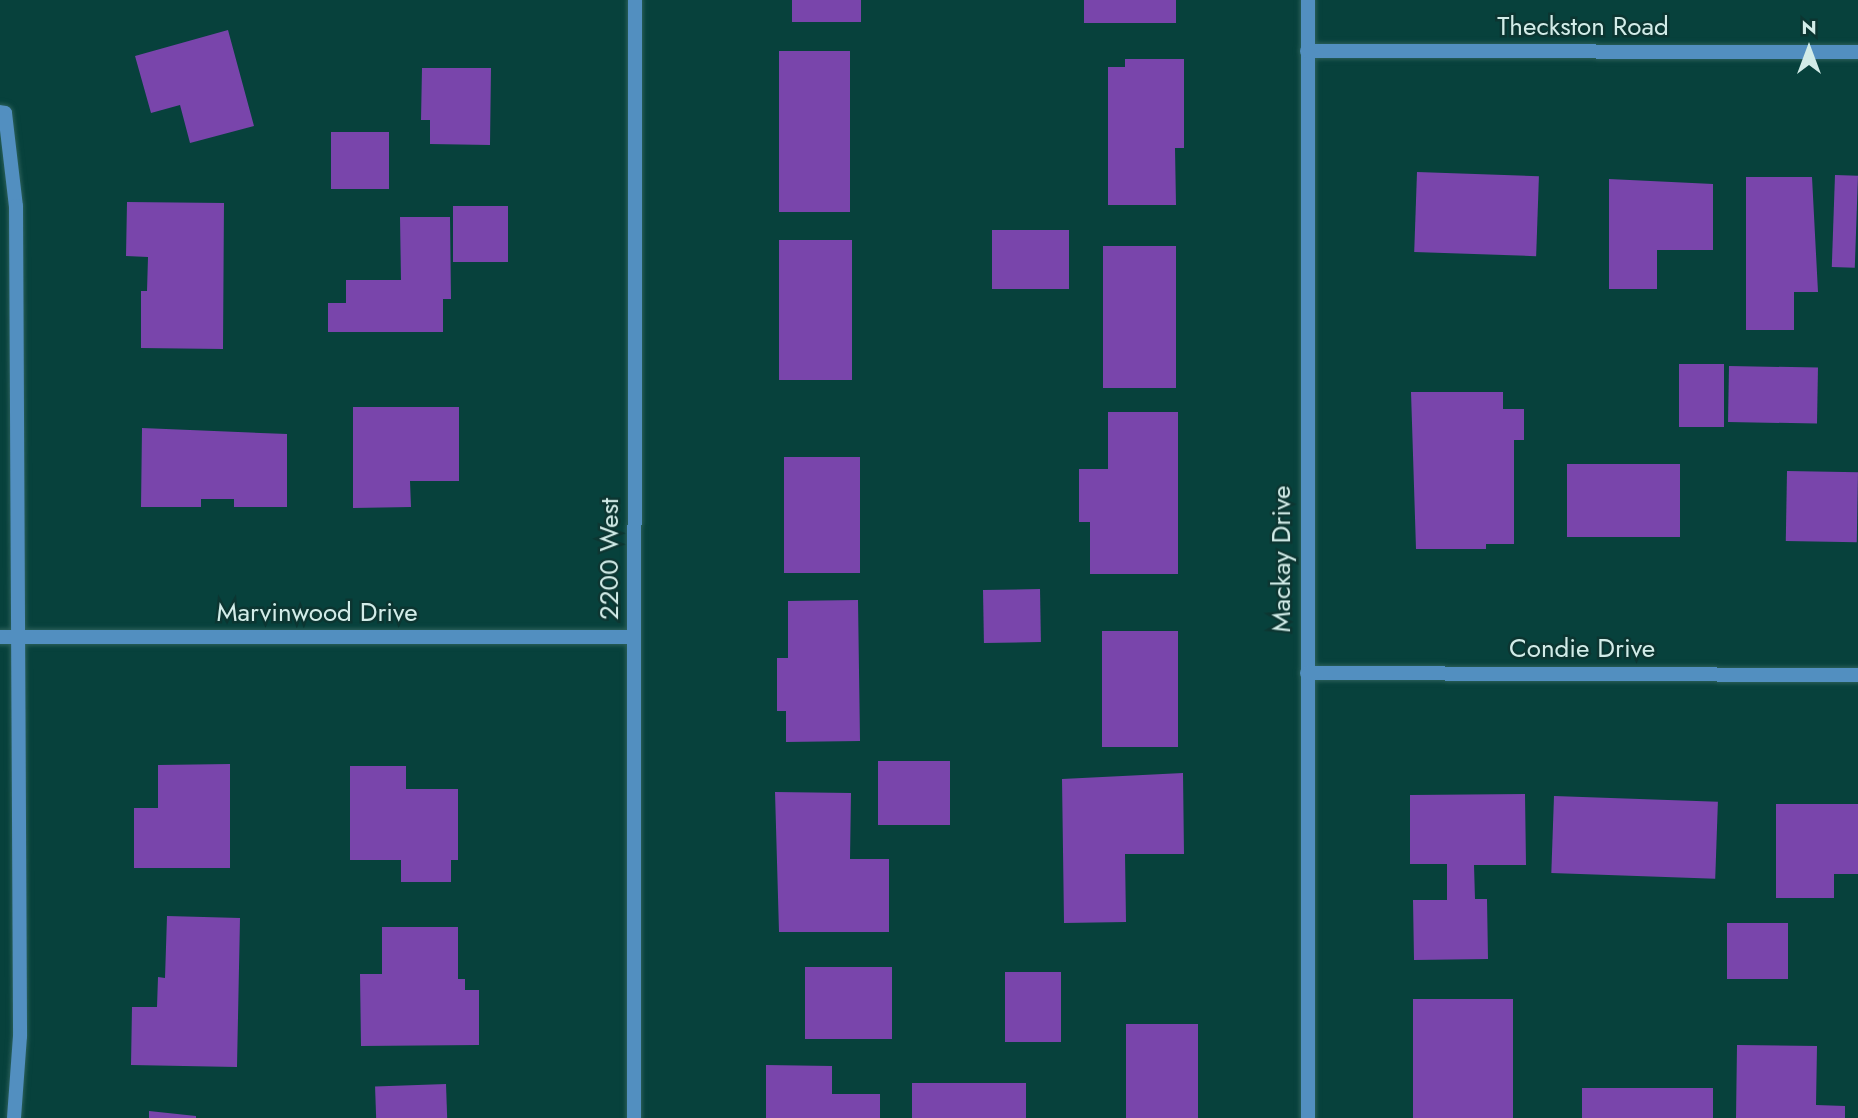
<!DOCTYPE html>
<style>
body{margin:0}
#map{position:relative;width:1858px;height:1118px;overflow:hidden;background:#07413c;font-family:Jost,sans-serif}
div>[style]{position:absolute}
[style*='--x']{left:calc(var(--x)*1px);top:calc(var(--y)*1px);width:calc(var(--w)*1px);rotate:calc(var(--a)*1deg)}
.building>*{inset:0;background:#7945ab;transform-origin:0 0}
.roads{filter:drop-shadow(0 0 2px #2c605b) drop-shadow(0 0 2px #2c605b)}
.minor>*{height:14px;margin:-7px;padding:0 7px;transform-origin:7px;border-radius:7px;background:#528fc0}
.tertiary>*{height:14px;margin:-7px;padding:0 7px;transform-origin:7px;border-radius:7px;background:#528fc0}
span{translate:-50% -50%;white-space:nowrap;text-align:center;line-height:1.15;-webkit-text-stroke:5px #0c3531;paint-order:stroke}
.street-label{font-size:26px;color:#d2ece8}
.north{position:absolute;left:1774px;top:14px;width:70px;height:70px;-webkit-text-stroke:5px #0c3531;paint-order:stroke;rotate:0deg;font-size:19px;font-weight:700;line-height:28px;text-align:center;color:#d2ece8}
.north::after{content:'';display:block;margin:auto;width:24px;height:32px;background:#d2ece8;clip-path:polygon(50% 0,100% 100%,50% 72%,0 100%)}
</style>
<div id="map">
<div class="building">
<div style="left:792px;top:0;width:69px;height:22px"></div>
<div style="left:1084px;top:0;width:92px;height:23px"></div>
<div style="clip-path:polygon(228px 30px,254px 126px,190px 143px,180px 105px,151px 113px,135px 56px)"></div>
<div style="left:779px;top:51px;width:71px;height:161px"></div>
<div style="clip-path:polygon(1125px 59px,1184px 59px,1184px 148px,1175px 148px,1176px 205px,1108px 205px,1108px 67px,1125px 67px)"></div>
<div style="clip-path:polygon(422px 68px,491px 68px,490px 145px,430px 144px,430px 120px,421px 120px)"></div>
<div style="left:331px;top:132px;width:58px;height:57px"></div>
<div style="left:1417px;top:172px;width:122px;height:80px;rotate:2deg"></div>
<div style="left:1835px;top:175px;width:23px;height:92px;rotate:2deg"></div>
<div style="clip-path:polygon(1746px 177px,1812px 177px,1818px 292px,1794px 292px,1794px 330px,1746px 330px)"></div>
<div style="clip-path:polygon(1609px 179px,1713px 184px,1713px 250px,1657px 250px,1657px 289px,1609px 289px)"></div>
<div style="clip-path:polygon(127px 202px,224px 203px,223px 349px,141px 348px,141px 291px,147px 291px,148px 257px,126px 256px)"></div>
<div style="left:453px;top:206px;width:55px;height:56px"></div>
<div style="clip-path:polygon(400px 217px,450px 217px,451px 299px,443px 299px,443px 332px,328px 332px,328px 303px,346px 303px,346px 280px,401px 280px)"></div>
<div style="left:1069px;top:230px;width:59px;height:77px;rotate:90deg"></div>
<div style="left:779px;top:240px;width:73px;height:140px"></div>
<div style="left:1103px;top:246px;width:73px;height:142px"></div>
<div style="left:1679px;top:364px;width:45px;height:63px"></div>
<div style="left:1729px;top:366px;width:89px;height:56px;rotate:1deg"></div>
<div style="clip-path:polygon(1411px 392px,1503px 392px,1503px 409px,1524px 409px,1524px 440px,1514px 440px,1514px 544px,1486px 544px,1486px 549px,1416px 549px)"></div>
<div style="clip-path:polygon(353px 407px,459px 407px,459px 481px,410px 481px,411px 507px,353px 508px)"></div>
<div style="clip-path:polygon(1108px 412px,1178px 412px,1178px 574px,1090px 574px,1090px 522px,1079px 522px,1079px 469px,1108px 469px)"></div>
<div style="clip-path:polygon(142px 428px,287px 434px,287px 507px,234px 507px,234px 499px,201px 499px,201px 507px,141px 507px)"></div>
<div style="left:784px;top:457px;width:76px;height:116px"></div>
<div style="left:1567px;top:464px;width:113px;height:73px"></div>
<div style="left:1787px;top:471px;width:71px;height:70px;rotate:1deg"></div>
<div style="left:1040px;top:589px;width:53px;height:57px;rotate:89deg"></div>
<div style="clip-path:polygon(858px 600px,860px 741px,786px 742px,786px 711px,777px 711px,777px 658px,788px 658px,788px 601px)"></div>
<div style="left:1102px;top:631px;width:76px;height:116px"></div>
<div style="left:878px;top:761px;width:72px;height:64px"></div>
<div style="clip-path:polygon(230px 764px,230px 868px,134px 868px,134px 808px,158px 808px,158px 765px)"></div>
<div style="clip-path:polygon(350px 766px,406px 766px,406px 789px,458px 789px,458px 860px,451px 860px,451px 882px,401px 882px,401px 860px,350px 860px)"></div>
<div style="clip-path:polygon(1183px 773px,1184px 854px,1125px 854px,1126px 922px,1064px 923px,1062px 779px)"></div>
<div style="clip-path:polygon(775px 792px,851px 793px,850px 859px,889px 859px,889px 932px,779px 932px)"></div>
<div style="clip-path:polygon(1525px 794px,1526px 865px,1474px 865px,1475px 899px,1487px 899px,1488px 959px,1414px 960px,1413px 900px,1447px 900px,1447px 864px,1410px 864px,1410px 795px)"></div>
<div style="left:1554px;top:796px;width:164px;height:77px;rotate:2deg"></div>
<div style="clip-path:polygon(1776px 804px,1858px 804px,1858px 874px,1834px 874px,1834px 898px,1776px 898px)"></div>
<div style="clip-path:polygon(167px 916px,240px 918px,237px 1067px,131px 1065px,132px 1007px,157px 1007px,158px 977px,165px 978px)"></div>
<div style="left:1727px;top:923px;width:61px;height:56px"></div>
<div style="clip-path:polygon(382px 927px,458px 927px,458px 979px,465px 979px,465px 990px,479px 990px,479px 1045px,361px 1046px,360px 974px,382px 974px)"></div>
<div style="left:805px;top:967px;width:87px;height:72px"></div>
<div style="left:1061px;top:972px;width:70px;height:56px;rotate:90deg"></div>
<div style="left:1413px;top:999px;width:100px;height:119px"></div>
<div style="left:1198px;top:1024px;width:94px;height:72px;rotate:90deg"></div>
<div style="clip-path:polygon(1737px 1045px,1817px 1046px,1816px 1105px,1845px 1106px,1845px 1118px,1736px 1118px)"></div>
<div style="clip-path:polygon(766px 1065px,832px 1066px,832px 1094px,880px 1094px,880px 1118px,766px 1118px)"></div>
<div style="left:912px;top:1083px;width:114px;height:35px"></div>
<div style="left:446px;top:1084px;width:34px;height:71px;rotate:88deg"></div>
<div style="left:1582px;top:1088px;width:131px;height:30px"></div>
<div style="clip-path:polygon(149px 1111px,196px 1116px,196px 1118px,149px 1118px)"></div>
</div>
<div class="roads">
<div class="minor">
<div style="--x:1308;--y:0;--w:1118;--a:90"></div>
<div style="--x:1307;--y:51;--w:551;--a:0.1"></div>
<div style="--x:0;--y:112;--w:5;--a:11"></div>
<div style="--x:5;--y:113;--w:94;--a:83.3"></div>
<div style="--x:16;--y:206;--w:830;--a:89.72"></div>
<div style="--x:20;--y:1036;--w:82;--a:94.2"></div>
<div style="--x:0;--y:637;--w:634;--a:0"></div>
<div style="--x:1307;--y:673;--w:551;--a:0.21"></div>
</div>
<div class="tertiary">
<div style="--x:634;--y:1118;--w:1118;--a:-89.95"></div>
</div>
</div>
<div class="street-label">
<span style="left:1583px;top:27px">Theckston Road</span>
<span style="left:610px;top:559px;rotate:-90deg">2200 West</span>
<span style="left:1282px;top:559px;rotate:-90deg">Mackay Drive</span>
<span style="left:317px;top:613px">Marvinwood Drive</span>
<span style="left:1582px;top:649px">Condie Drive</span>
</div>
<div class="north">N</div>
</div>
